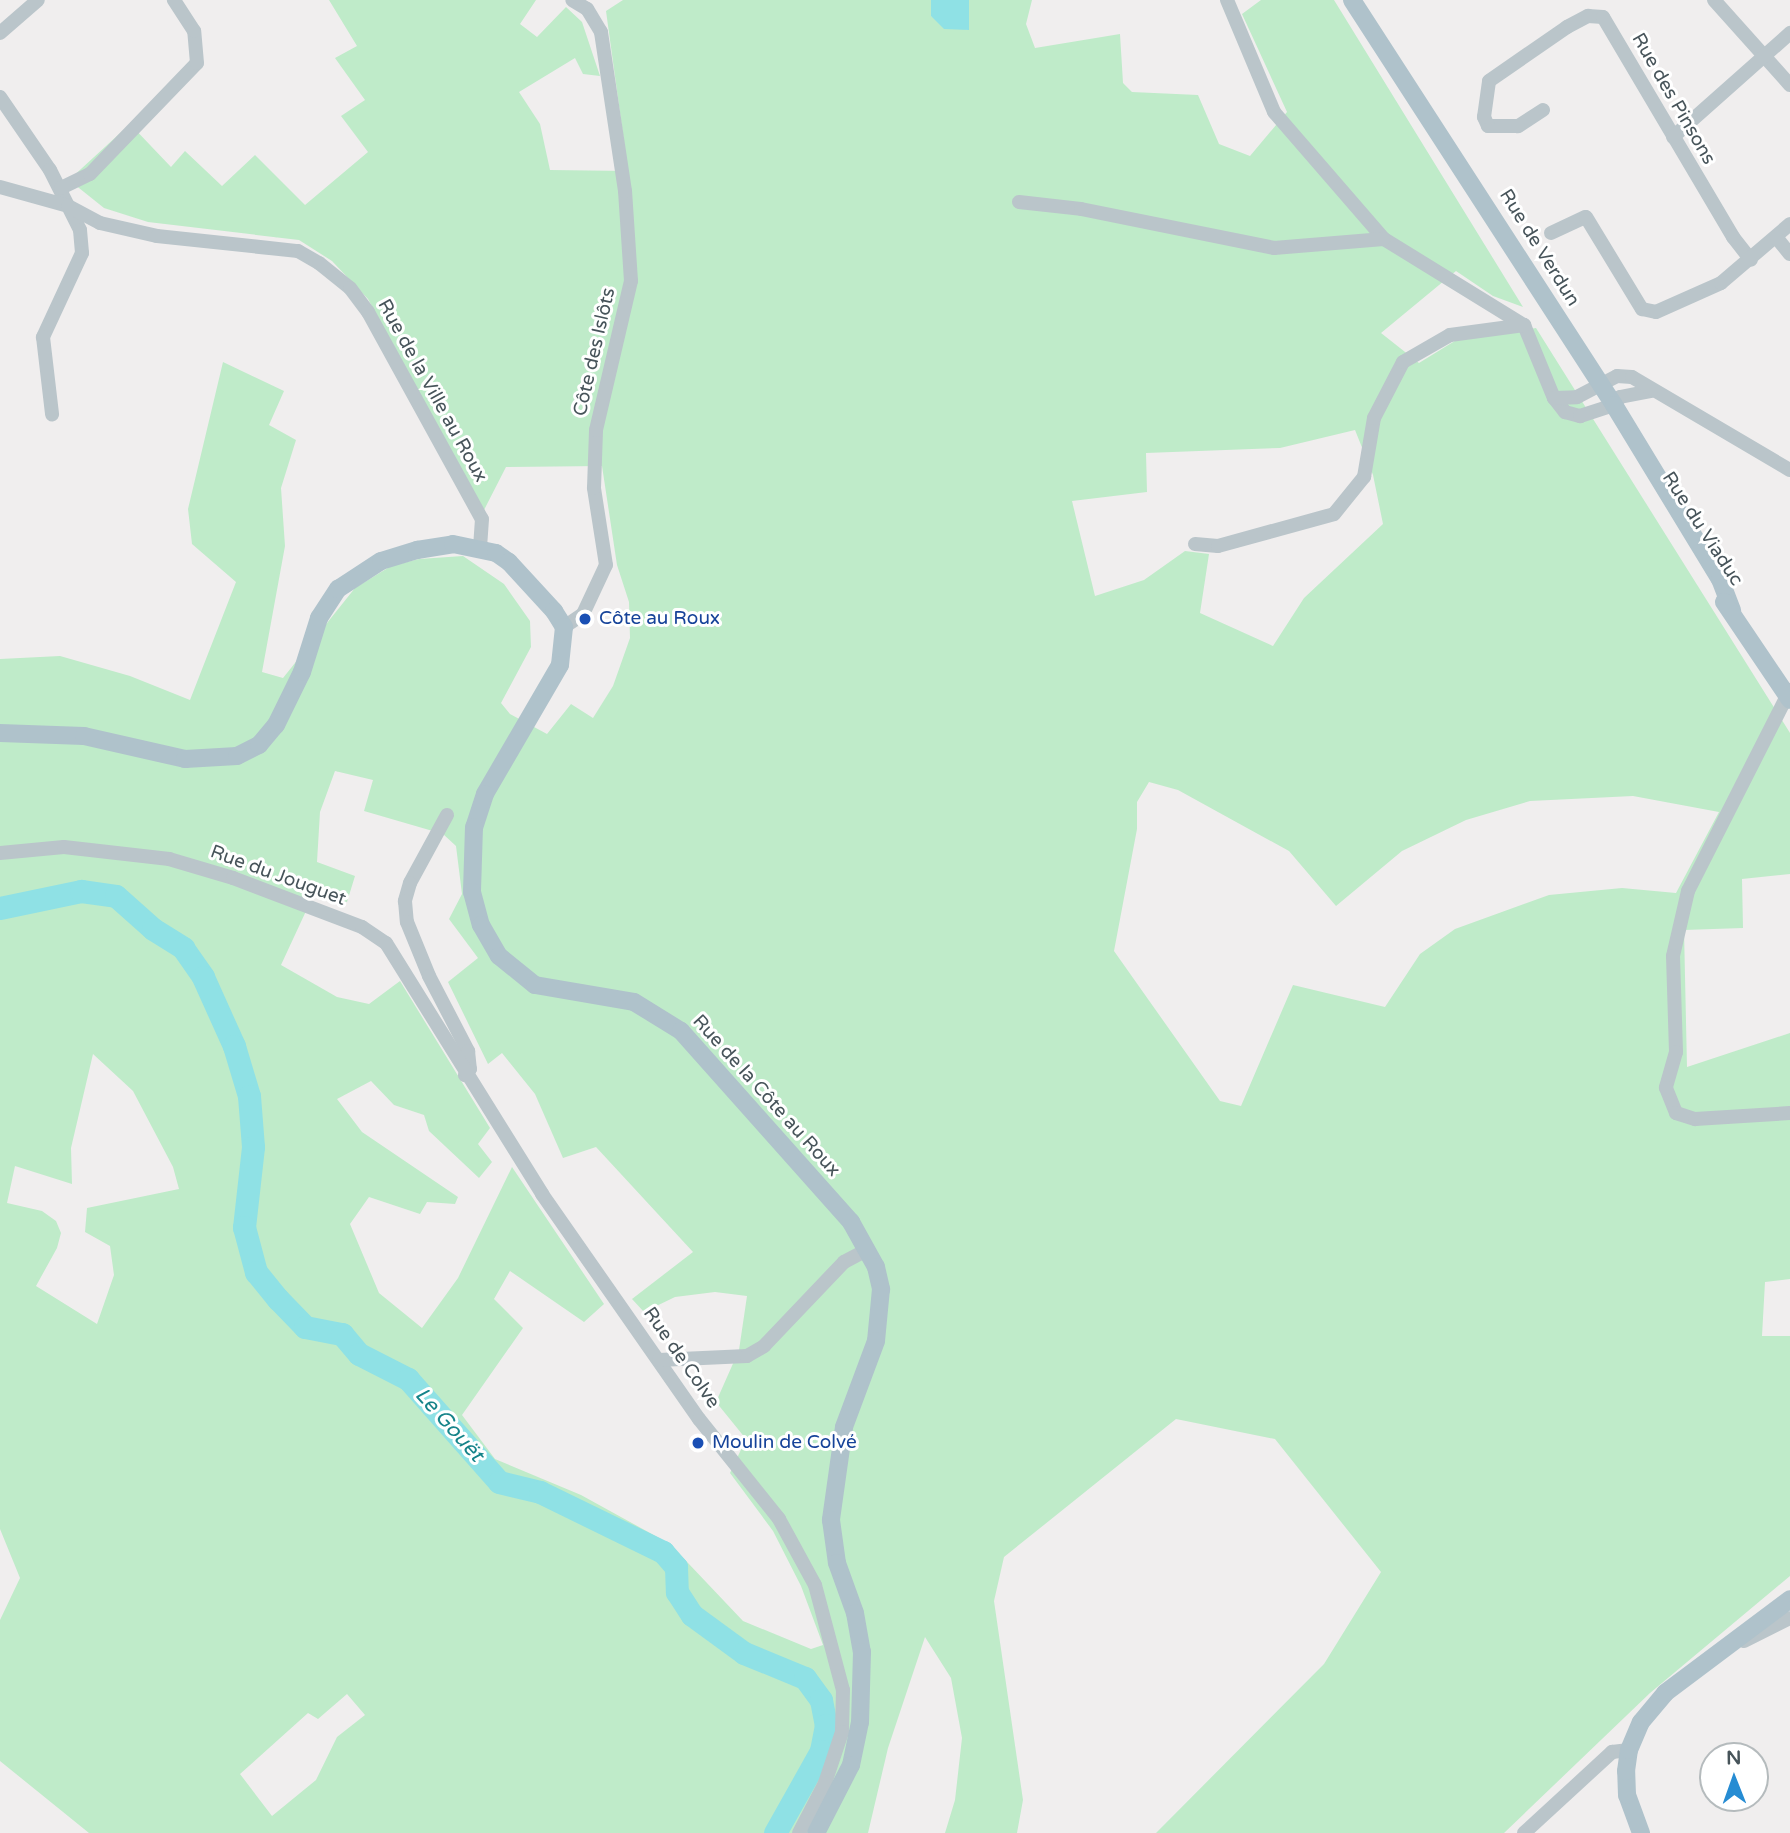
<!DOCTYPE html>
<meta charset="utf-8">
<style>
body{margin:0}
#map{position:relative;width:1790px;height:1833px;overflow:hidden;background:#f0eeee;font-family:"Varela Round",sans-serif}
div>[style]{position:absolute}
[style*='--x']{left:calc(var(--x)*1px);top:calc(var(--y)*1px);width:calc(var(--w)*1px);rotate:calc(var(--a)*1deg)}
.green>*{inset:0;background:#bfebc9}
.water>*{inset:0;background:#8fe1e5}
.river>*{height:23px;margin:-11.5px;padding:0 11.5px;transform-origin:11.5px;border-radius:11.5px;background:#8fe1e5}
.minor>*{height:14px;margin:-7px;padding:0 7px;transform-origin:7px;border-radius:7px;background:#bac5ca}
.major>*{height:18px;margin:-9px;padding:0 9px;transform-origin:9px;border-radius:9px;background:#afc2cb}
.dots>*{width:19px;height:19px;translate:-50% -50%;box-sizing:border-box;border:4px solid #fff;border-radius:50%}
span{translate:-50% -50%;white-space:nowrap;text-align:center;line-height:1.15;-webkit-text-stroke:6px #fff;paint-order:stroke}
.street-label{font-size:19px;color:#47545a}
.transit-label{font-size:19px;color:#164399}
.left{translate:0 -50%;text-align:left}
.water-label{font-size:21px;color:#158389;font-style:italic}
.north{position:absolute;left:1699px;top:1742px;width:70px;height:70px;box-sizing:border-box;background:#fff;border:2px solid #b5bbbd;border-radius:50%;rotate:359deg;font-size:19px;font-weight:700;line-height:28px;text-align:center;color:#47545a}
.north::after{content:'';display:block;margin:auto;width:24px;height:32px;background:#268cd3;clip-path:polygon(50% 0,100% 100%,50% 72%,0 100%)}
</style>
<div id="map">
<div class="green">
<div style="clip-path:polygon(evenodd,329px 0,536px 0,520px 24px,537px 37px,566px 7px,582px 22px,600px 76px,583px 74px,575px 58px,519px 92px,540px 124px,550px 170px,628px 171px,606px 11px,623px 0,931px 0,931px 16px,968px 30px,969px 0,1032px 0,1026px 24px,1035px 48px,1120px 34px,1123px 83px,1132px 92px,1198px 95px,1219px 144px,1250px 156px,1287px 112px,1242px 14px,1261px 0,1334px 0,1523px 307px,1493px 296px,1456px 271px,1381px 333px,1419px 363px,1458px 339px,1536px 328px,1790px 733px,1790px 874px,1742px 879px,1743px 928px,1684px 930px,1687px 1067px,1790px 1033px,1790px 1279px,1765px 1282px,1762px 1336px,1790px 1336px,1790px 1576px,1650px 1693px,1504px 1833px,1156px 1833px,1324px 1664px,1381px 1572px,1275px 1439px,1176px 1419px,1004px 1557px,994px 1601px,1023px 1800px,1017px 1833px,945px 1833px,955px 1800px,962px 1738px,951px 1678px,925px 1637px,888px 1748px,868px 1833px,89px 1833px,0 1761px,0 1620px,20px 1578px,0 1529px,0 659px,60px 656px,130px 676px,190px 700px,236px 582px,192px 544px,188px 509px,223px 362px,284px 391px,269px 425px,296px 440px,281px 488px,285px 546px,262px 672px,283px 678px,355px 588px,391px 566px,419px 559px,463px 556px,504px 584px,530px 621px,531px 647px,501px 703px,510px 714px,547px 734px,571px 704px,593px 718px,613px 686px,630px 638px,629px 602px,617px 565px,602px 466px,506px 467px,484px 510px,368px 299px,332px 261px,299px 240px,148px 222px,104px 208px,69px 180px,130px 124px,171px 167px,185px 151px,222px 186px,255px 155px,305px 205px,368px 152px,341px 116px,365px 100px,335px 58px,357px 46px,329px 0,1355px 430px,1373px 475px,1383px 524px,1304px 598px,1273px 646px,1200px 613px,1209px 554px,1185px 551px,1144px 580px,1095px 596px,1072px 501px,1147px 492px,1146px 453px,1280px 448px,1355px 430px,329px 0,335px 771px,373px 780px,364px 811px,443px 834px,456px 846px,462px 894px,449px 919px,478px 958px,448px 982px,488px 1064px,502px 1053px,535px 1094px,563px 1158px,596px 1147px,693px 1252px,632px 1299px,644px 1312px,675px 1297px,715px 1292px,747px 1296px,739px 1350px,716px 1402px,746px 1439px,730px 1473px,773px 1531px,801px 1586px,823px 1645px,811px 1649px,743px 1621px,670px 1544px,581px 1495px,495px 1459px,462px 1415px,523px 1328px,494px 1299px,510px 1271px,584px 1322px,604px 1304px,512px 1167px,458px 1278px,422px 1328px,379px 1293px,350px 1224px,369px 1197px,420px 1214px,427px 1202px,455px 1204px,458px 1197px,362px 1132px,337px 1099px,371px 1081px,394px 1105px,424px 1115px,429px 1131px,479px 1178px,492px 1162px,478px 1144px,490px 1128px,400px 981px,369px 1004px,337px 997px,281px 965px,313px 896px,347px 902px,355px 876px,317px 862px,320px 812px,335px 771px,329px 0,1149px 782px,1178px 790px,1289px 851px,1336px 906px,1402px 851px,1466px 820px,1530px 801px,1633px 796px,1719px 812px,1676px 893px,1622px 888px,1549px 895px,1455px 929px,1420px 954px,1385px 1007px,1293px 985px,1241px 1106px,1220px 1101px,1114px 951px,1137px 829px,1137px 802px,1149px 782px,329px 0,93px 1054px,133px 1091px,173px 1167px,179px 1189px,87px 1208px,85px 1232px,110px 1246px,114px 1275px,97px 1324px,36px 1286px,57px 1248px,61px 1233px,56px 1221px,42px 1211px,7px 1203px,15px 1166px,72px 1184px,71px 1148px,93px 1054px,329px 0,347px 1694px,365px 1715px,337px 1737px,316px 1780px,272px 1816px,240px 1774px,308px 1713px,318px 1719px,347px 1694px)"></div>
</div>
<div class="water">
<div style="clip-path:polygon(931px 0,969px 0,969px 30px,944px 29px,931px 16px)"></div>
</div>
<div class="river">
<div style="--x:0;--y:908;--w:83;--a:-11.9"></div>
<div style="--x:81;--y:891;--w:35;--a:8"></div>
<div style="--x:116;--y:896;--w:50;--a:41.7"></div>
<div style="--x:153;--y:929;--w:36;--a:32"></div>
<div style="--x:183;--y:948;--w:35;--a:55"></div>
<div style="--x:203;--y:977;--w:76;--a:65.8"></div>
<div style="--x:234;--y:1046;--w:52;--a:73.3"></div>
<div style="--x:249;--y:1096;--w:51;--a:85.5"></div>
<div style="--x:253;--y:1147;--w:81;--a:96.4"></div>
<div style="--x:244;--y:1227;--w:47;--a:75.1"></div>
<div style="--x:256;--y:1272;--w:35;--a:51"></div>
<div style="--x:278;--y:1299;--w:39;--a:46"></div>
<div style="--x:305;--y:1327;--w:38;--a:11"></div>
<div style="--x:342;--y:1334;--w:26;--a:50"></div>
<div style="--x:359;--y:1354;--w:55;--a:27"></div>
<div style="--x:408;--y:1379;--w:137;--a:48.5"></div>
<div style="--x:499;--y:1482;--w:42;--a:13.7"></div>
<div style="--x:540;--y:1492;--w:137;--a:26"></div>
<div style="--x:663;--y:1552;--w:20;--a:49"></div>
<div style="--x:676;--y:1567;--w:25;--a:88"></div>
<div style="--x:677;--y:1592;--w:27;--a:57"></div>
<div style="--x:692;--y:1615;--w:64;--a:36.2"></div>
<div style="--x:744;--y:1653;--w:66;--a:22.3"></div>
<div style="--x:805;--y:1678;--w:27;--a:54"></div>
<div style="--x:821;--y:1700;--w:25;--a:79"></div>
<div style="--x:826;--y:1725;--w:26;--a:101"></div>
<div style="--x:821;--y:1751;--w:94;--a:119.3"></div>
</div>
<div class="minor">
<div style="--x:1227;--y:0;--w:121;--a:67.2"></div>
<div style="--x:1274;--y:112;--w:168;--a:49.1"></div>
<div style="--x:1384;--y:239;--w:164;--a:31.6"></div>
<div style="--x:1524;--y:325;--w:79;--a:67.7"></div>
<div style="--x:1554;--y:398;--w:18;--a:52"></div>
<div style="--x:1565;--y:412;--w:16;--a:15"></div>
<div style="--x:1580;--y:416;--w:36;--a:-18"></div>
<div style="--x:1614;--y:405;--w:10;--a:-53"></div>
<div style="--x:1620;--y:397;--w:32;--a:-11"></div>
<div style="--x:1714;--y:0;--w:114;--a:48.2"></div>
<div style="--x:0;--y:33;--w:50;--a:-41"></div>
<div style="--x:0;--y:97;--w:88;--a:55.6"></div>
<div style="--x:50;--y:170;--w:67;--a:63.4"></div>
<div style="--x:80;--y:230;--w:23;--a:85"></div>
<div style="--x:82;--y:253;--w:93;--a:114.9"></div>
<div style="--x:43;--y:337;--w:78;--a:83.3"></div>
<div style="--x:1543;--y:110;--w:30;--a:147"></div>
<div style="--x:1518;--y:126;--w:30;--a:180"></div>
<div style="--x:1488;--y:126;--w:10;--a:-114"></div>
<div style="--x:1484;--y:117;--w:36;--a:-82"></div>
<div style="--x:1489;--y:81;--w:95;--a:-34.7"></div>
<div style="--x:1567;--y:27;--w:24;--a:-28"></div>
<div style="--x:1588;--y:16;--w:15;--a:4"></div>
<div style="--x:1603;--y:17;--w:256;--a:59.4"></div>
<div style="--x:1733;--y:237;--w:29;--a:52"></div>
<div style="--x:1673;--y:137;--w:157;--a:-41.6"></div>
<div style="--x:0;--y:187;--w:71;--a:15.6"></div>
<div style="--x:68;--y:206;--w:36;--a:28"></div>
<div style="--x:100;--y:223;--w:58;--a:12.8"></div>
<div style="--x:157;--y:236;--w:142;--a:6.1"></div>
<div style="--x:298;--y:251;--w:24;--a:30"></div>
<div style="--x:319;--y:263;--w:40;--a:39"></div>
<div style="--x:350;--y:288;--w:30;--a:53"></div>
<div style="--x:368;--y:312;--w:236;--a:61.2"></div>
<div style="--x:482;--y:519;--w:29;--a:94"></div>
<div style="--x:61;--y:188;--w:32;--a:-26"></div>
<div style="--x:90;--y:174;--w:154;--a:-46.1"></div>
<div style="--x:197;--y:63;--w:32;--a:-95"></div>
<div style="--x:194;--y:31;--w:37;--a:-123"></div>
<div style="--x:1019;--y:202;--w:62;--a:6.4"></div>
<div style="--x:1081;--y:209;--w:197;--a:11.4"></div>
<div style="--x:1274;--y:248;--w:110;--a:-4.7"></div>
<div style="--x:1551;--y:233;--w:38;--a:-25"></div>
<div style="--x:1586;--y:217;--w:108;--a:58.7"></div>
<div style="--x:1642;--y:309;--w:14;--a:12"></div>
<div style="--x:1656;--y:312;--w:71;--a:-24"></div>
<div style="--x:1721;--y:283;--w:91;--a:-40.5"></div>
<div style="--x:1776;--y:237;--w:22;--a:51"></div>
<div style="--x:1554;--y:398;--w:23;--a:-2"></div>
<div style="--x:1577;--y:397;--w:45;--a:-27.7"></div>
<div style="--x:1617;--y:376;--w:15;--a:4"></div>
<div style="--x:1632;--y:377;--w:183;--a:30.5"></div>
<div style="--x:1195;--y:544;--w:23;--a:5"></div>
<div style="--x:1218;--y:546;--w:120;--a:-15.4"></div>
<div style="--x:1334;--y:514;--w:48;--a:-51"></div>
<div style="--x:1364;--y:477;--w:60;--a:-80.4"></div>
<div style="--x:1374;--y:418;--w:63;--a:-62.6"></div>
<div style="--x:1403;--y:362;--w:54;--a:-29.9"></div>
<div style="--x:1450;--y:335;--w:75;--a:-7.7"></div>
<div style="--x:564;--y:627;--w:23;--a:-34"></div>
<div style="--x:583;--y:614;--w:54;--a:-64.9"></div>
<div style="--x:606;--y:565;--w:78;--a:-98.9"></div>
<div style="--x:594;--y:488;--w:58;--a:-88"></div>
<div style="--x:596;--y:430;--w:153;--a:-76.8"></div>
<div style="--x:631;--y:281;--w:90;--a:-93.8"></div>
<div style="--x:625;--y:191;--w:161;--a:-98.6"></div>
<div style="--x:601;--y:32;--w:27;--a:-121"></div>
<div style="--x:587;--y:9;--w:17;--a:-149"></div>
<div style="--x:1790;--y:690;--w:225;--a:116.9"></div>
<div style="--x:1688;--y:891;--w:67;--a:103"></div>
<div style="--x:1673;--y:956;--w:96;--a:88.2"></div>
<div style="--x:1676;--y:1052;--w:37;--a:106"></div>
<div style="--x:1666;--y:1088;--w:27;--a:68"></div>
<div style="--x:1676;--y:1113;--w:20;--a:18"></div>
<div style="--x:1695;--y:1119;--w:95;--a:-3.6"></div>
<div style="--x:447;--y:815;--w:77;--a:118.6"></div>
<div style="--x:410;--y:883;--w:19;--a:106"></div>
<div style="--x:405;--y:901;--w:21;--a:85"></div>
<div style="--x:407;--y:922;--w:58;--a:67.8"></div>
<div style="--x:429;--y:976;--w:85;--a:62.5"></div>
<div style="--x:468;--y:1051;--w:18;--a:84"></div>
<div style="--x:470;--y:1069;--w:8;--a:130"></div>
<div style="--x:0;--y:853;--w:64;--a:-5.4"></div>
<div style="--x:64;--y:847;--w:106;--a:6.5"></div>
<div style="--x:169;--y:859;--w:67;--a:16.5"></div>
<div style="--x:233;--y:878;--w:138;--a:20.8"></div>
<div style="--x:362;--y:927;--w:29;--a:34"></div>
<div style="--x:386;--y:943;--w:296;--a:58.1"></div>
<div style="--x:542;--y:1194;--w:274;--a:55.1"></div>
<div style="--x:699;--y:1419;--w:128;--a:51.3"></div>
<div style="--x:779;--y:1519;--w:75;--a:61.4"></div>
<div style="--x:815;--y:1585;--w:109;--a:75.1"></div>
<div style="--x:843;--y:1690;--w:42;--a:91.4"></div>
<div style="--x:842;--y:1732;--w:54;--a:108.4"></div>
<div style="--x:825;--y:1783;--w:56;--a:117.5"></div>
<div style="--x:659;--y:1360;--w:88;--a:-2.6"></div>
<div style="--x:747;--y:1356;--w:20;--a:-30"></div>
<div style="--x:764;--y:1346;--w:116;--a:-46.4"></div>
<div style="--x:844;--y:1262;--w:27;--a:-28"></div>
<div style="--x:1744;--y:1641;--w:51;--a:-26.6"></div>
<div style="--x:1524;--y:1833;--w:120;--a:-42.6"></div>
<div style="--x:1612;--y:1752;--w:17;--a:-7"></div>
</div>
<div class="major">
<div style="--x:1352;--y:0;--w:482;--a:57.1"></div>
<div style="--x:1614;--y:405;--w:204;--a:58.7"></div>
<div style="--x:1720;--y:579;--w:34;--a:69"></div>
<div style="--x:1724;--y:602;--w:118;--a:56"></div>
<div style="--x:0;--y:733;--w:84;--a:2"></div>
<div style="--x:84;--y:736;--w:104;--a:12.8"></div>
<div style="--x:185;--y:759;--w:52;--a:-3.3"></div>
<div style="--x:237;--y:756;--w:25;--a:-27"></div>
<div style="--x:259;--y:745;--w:26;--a:-50"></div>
<div style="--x:276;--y:725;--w:59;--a:-63.9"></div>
<div style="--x:302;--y:672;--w:57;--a:-72.5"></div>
<div style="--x:319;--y:618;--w:35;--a:-57"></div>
<div style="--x:338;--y:589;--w:51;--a:-33.1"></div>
<div style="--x:381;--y:561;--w:38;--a:-17"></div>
<div style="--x:417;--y:550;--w:36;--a:-9"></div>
<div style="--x:453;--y:544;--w:44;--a:11.8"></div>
<div style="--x:496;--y:553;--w:16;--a:35"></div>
<div style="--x:509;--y:562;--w:67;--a:47.4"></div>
<div style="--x:554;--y:611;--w:19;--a:58"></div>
<div style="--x:564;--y:627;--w:38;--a:96"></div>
<div style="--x:560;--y:665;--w:149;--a:120.2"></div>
<div style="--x:485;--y:794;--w:35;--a:108"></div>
<div style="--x:474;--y:827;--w:65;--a:91.8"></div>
<div style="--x:472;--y:892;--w:34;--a:75"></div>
<div style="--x:481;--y:925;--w:36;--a:60"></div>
<div style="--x:499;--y:956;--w:46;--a:38.9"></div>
<div style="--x:535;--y:985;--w:100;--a:9.7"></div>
<div style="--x:634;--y:1002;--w:55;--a:31.7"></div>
<div style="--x:681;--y:1031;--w:256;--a:48.3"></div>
<div style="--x:851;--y:1222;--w:51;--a:60.9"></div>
<div style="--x:876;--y:1267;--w:23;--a:77"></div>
<div style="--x:881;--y:1289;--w:52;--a:95.5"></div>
<div style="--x:876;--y:1341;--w:92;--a:110.4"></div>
<div style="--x:844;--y:1427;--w:94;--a:98"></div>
<div style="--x:831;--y:1520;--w:43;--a:82.1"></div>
<div style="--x:837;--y:1563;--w:53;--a:70.2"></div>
<div style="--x:855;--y:1613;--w:40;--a:80"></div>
<div style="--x:862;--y:1652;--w:70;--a:91.6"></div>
<div style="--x:860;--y:1722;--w:44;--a:101.8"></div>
<div style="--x:851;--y:1765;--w:76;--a:117.2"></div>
<div style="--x:1641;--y:1833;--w:40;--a:-110.2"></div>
<div style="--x:1627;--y:1795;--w:24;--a:-92"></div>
<div style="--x:1626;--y:1771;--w:21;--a:-82"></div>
<div style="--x:1629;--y:1750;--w:30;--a:-67"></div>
<div style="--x:1641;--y:1722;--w:38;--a:-50"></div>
<div style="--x:1665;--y:1693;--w:156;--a:-36.9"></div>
</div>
<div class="dots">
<div style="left:585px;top:619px;background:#1a4fb4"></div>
<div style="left:698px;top:1443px;background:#1a4fb4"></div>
</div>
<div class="street-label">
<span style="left:1673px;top:99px;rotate:60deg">Rue des Pinsons</span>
<span style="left:1539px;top:248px;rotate:58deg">Rue de Verdun</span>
<span style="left:595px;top:352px;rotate:-77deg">Côte des Islôts</span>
<span style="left:432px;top:391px;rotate:61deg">Rue de la Ville au Roux</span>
<span style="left:1702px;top:529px;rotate:57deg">Rue du Viaduc</span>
<span style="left:278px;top:876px;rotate:20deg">Rue du Jouguet</span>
<span style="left:766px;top:1096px;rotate:48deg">Rue de la Côte au Roux</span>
<span style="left:681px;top:1358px;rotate:55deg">Rue de Colve</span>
</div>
<div class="transit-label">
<span class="left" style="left:599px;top:619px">Côte au Roux</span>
<span class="left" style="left:712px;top:1443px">Moulin de Colvé</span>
</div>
<div class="water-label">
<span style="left:449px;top:1425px;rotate:48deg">Le Gouët</span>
</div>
<div class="north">N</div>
</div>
